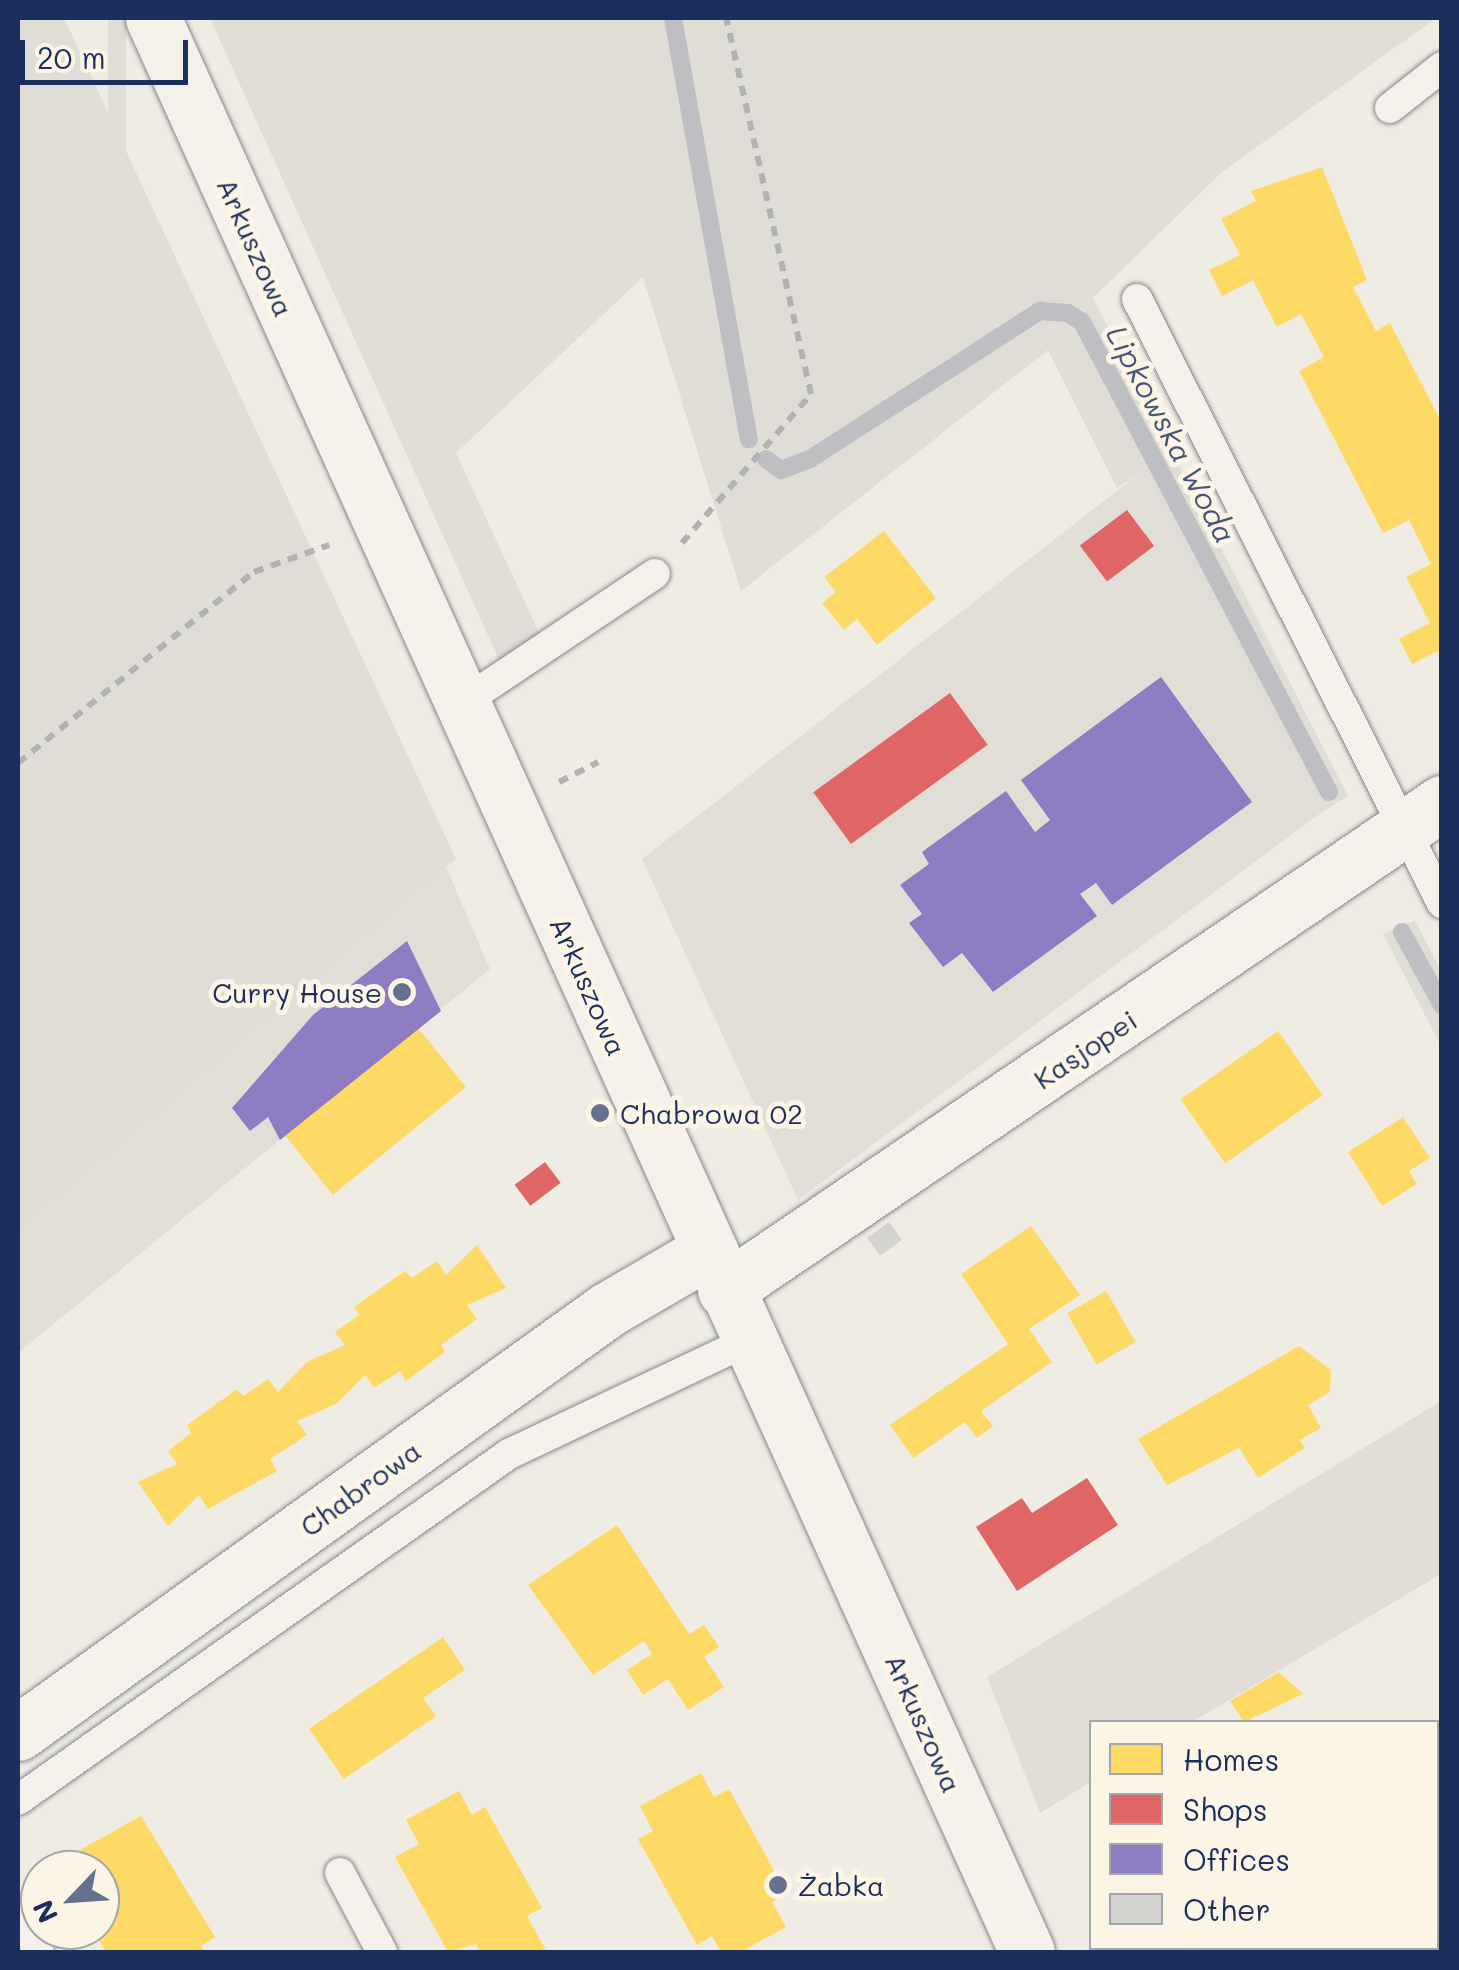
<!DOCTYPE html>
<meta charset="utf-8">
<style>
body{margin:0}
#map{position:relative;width:1459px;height:1970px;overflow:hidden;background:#efece4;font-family:Mali,sans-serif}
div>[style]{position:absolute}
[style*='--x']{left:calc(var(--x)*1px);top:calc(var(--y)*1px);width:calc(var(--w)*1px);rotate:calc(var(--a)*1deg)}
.built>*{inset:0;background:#e0ded7}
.green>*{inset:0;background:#e0ddd7;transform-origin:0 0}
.homes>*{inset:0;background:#ffd966;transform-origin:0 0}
.shops>*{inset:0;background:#e06666;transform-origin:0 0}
.offices>*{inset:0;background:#8e7cc3}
.stream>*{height:18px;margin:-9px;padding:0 9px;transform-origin:9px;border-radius:9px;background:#bebfc2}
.building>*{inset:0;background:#d5d3d0;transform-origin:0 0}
.path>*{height:6px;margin-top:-3px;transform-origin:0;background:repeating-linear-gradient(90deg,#b1b2b4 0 10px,transparent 0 18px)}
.roads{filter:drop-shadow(0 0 2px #86898e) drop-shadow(0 0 2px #86898e)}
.lane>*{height:30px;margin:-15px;padding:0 15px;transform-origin:15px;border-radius:15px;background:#f4f1eb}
.street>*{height:55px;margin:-27.5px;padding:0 27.5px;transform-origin:27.5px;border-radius:27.5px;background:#f4f1eb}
.secondary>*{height:55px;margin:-27.5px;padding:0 27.5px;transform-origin:27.5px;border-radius:27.5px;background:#f4f1eb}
.dots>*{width:28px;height:28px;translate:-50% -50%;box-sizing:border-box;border:5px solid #fcf5e5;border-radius:50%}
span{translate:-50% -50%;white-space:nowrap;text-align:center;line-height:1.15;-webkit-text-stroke:10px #fcf5e5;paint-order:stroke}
.street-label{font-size:28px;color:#1b2f5e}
.poi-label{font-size:28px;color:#1b2f5e}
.right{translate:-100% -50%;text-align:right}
.left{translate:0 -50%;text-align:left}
.water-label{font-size:30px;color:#465478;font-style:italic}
.frame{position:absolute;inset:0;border:20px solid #1b2f5e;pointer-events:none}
.legend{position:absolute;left:1089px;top:1720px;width:350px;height:230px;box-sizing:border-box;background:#fcf5e5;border:2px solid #a2a6af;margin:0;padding:12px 18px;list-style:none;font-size:30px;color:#1b2f5e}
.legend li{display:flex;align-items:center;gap:20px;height:50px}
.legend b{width:50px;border:2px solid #a2a6af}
.north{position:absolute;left:20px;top:1850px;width:100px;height:100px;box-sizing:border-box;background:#fcf5e5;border:2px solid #a2a6af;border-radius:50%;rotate:245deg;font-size:28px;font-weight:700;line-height:40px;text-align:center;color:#1b2f5e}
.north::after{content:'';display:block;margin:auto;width:35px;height:45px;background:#65718d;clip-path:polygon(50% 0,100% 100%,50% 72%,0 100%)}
.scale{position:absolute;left:20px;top:40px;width:168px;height:45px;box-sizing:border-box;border:5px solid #1b2f5e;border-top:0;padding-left:12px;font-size:30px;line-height:35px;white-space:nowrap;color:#1b2f5e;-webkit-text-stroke:8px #fcf5e5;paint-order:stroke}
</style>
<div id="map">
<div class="built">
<div style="clip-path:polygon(1144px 470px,1321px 813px,798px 1200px,642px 859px)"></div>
<div style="clip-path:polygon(445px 864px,490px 969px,18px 1353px,18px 1233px)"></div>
</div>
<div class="green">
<div style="clip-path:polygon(18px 18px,64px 18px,456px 859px,18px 1233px)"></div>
<div style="left:108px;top:18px;width:18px;height:525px"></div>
<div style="clip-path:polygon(210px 18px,1436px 18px,1221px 173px,1093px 298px,1348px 796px,1321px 813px,1144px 471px,1117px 488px,1048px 350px,741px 591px,643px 277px,456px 453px,541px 637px,499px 660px)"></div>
<div style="clip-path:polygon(1415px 920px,1441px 971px,1441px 1046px,1383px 934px)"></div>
<div style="clip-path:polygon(1441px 1401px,1441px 1574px,1192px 1722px,1092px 1722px,1091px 1782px,1040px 1813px,987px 1677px)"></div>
</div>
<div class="homes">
<div style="clip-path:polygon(1322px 167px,1367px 280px,1353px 287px,1376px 331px,1390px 323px,1442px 423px,1442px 649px,1412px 664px,1399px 639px,1430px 623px,1406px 577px,1431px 564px,1409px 520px,1383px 533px,1299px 371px,1324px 357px,1301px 314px,1277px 327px,1253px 280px,1222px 296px,1209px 270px,1240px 255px,1221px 219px,1256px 201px,1251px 191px)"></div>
<div style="clip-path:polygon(884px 531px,936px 598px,877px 645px,857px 619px,844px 630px,822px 603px,836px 592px,824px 577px)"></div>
<div style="left:418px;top:1028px;width:76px;height:171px;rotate:51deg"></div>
<div style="left:1278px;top:1031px;width:78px;height:119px;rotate:55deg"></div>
<div style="clip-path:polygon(1403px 1117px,1430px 1158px,1409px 1171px,1417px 1184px,1382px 1206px,1348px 1152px)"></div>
<div style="clip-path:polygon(1031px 1226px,1080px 1295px,1029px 1329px,1052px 1362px,981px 1411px,993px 1426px,977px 1438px,965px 1422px,913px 1458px,890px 1425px,1008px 1344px,961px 1274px)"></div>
<div style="clip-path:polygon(477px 1245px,506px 1288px,467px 1305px,477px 1319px,441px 1345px,445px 1352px,406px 1381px,400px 1371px,374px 1388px,365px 1375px,336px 1404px,297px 1421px,307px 1435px,270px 1459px,277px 1471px,208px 1509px,199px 1495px,168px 1526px,138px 1482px,177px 1464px,168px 1451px,191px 1433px,187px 1425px,237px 1389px,243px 1396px,268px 1379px,278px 1392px,307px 1362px,345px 1345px,335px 1332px,359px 1315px,354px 1307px,405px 1271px,412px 1278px,437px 1261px,446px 1275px)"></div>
<div style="left:1106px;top:1291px;width:59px;height:45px;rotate:60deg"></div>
<div style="clip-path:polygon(1299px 1346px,1331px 1370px,1330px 1392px,1308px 1405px,1321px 1428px,1300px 1440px,1305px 1448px,1258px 1478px,1239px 1448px,1167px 1485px,1138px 1439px)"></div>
<div style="clip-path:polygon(617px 1525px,689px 1634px,704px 1625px,719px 1647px,704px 1657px,724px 1687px,688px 1710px,668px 1679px,643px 1695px,627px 1670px,652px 1654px,644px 1641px,593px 1675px,528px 1585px)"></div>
<div style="clip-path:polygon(443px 1637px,465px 1670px,423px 1698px,436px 1716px,344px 1779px,309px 1729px)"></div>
<div style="clip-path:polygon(1279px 1672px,1303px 1694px,1244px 1722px,1230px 1701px)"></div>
<div style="clip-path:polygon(701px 1773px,714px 1797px,729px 1789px,787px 1894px,772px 1902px,786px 1927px,740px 1952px,721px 1952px,712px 1936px,697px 1945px,638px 1839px,653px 1831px,640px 1806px)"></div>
<div style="clip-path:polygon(459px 1791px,472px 1815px,485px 1807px,542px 1908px,527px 1916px,547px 1952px,480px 1952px,476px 1944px,448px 1952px,395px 1857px,419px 1844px,406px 1820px)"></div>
<div style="clip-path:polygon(141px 1816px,215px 1937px,201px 1946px,205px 1952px,106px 1952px,93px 1930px,100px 1870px,80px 1850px)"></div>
<div style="clip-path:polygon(1277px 1948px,1327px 1948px,1319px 1952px)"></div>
</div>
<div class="shops">
<div style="left:1127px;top:510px;width:45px;height:59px;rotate:53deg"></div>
<div style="left:950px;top:693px;width:64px;height:169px;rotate:54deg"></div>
<div style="left:545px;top:1162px;width:26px;height:38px;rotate:53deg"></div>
<div style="clip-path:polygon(1087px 1478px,1118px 1525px,1017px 1591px,976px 1527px,1022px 1498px,1032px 1513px)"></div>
</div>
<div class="offices">
<div style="clip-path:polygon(1161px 677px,1252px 802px,1112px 905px,1096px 883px,1080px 894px,1097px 916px,993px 992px,962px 953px,943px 967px,909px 923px,922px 914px,900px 885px,929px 864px,922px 852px,1006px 791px,1035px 832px,1050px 820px,1021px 780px)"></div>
<div style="clip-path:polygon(407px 941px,441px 1011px,280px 1140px,268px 1117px,250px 1131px,232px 1108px,313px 1015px)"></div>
</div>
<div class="stream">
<div style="--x:673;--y:18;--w:428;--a:79.8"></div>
<div style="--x:766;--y:459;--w:19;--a:36"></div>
<div style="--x:781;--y:470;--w:31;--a:-21"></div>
<div style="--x:810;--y:459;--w:274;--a:-32.8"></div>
<div style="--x:1040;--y:311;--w:28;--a:4"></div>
<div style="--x:1068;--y:313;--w:17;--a:33"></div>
<div style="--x:1082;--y:322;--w:531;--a:62.28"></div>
<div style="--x:1402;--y:932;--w:83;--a:61.3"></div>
</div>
<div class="building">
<div style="left:889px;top:1222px;width:22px;height:27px;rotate:54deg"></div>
</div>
<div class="path">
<div style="--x:682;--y:543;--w:197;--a:-49.1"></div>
<div style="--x:811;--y:394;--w:385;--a:-102.7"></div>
<div style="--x:18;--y:763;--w:304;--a:-39"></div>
<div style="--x:254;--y:572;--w:80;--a:-19.8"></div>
<div style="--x:559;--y:782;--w:44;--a:-27.1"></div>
</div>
<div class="roads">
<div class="lane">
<div style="--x:1390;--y:108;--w:66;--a:-38.3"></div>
<div style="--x:1137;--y:299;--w:677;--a:63.21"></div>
<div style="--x:462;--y:703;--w:232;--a:-33.8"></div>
<div style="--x:18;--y:1800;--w:601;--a:-35.17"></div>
<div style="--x:509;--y:1454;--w:267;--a:-25.3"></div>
<div style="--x:340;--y:1873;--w:89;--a:62"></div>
<div style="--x:18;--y:1914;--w:43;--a:61.1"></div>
</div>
<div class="street">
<div style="--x:725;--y:1290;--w:867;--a:-34.19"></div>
<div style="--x:18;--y:1733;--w:725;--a:-35.68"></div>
<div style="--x:607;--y:1310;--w:117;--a:-30.3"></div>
</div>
<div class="secondary">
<div style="--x:153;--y:18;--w:2122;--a:65.68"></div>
</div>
</div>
<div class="dots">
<div style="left:402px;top:992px;background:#65718d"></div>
<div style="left:600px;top:1113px;background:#65718d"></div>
<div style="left:778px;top:1885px;background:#65718d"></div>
</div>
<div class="street-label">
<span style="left:256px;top:247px;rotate:66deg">Arkuszowa</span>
<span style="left:589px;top:986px;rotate:66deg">Arkuszowa</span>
<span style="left:1085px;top:1049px;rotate:-34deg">Kasjopei</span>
<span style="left:360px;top:1488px;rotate:-36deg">Chabrowa</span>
<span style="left:924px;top:1723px;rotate:66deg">Arkuszowa</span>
</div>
<div class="poi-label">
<span class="right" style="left:382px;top:992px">Curry House</span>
<span class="left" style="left:620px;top:1113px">Chabrowa 02</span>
<span class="left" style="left:798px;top:1885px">Żabka</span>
</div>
<div class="water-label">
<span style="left:1172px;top:434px;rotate:62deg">Lipkowska Woda</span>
</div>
<div class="frame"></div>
<ul class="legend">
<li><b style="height:28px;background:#ffd966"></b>Homes</li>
<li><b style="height:28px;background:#e06666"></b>Shops</li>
<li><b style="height:28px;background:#8e7cc3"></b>Offices</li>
<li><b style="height:28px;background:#d5d3d0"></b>Other</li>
</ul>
<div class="north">N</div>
<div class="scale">20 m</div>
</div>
